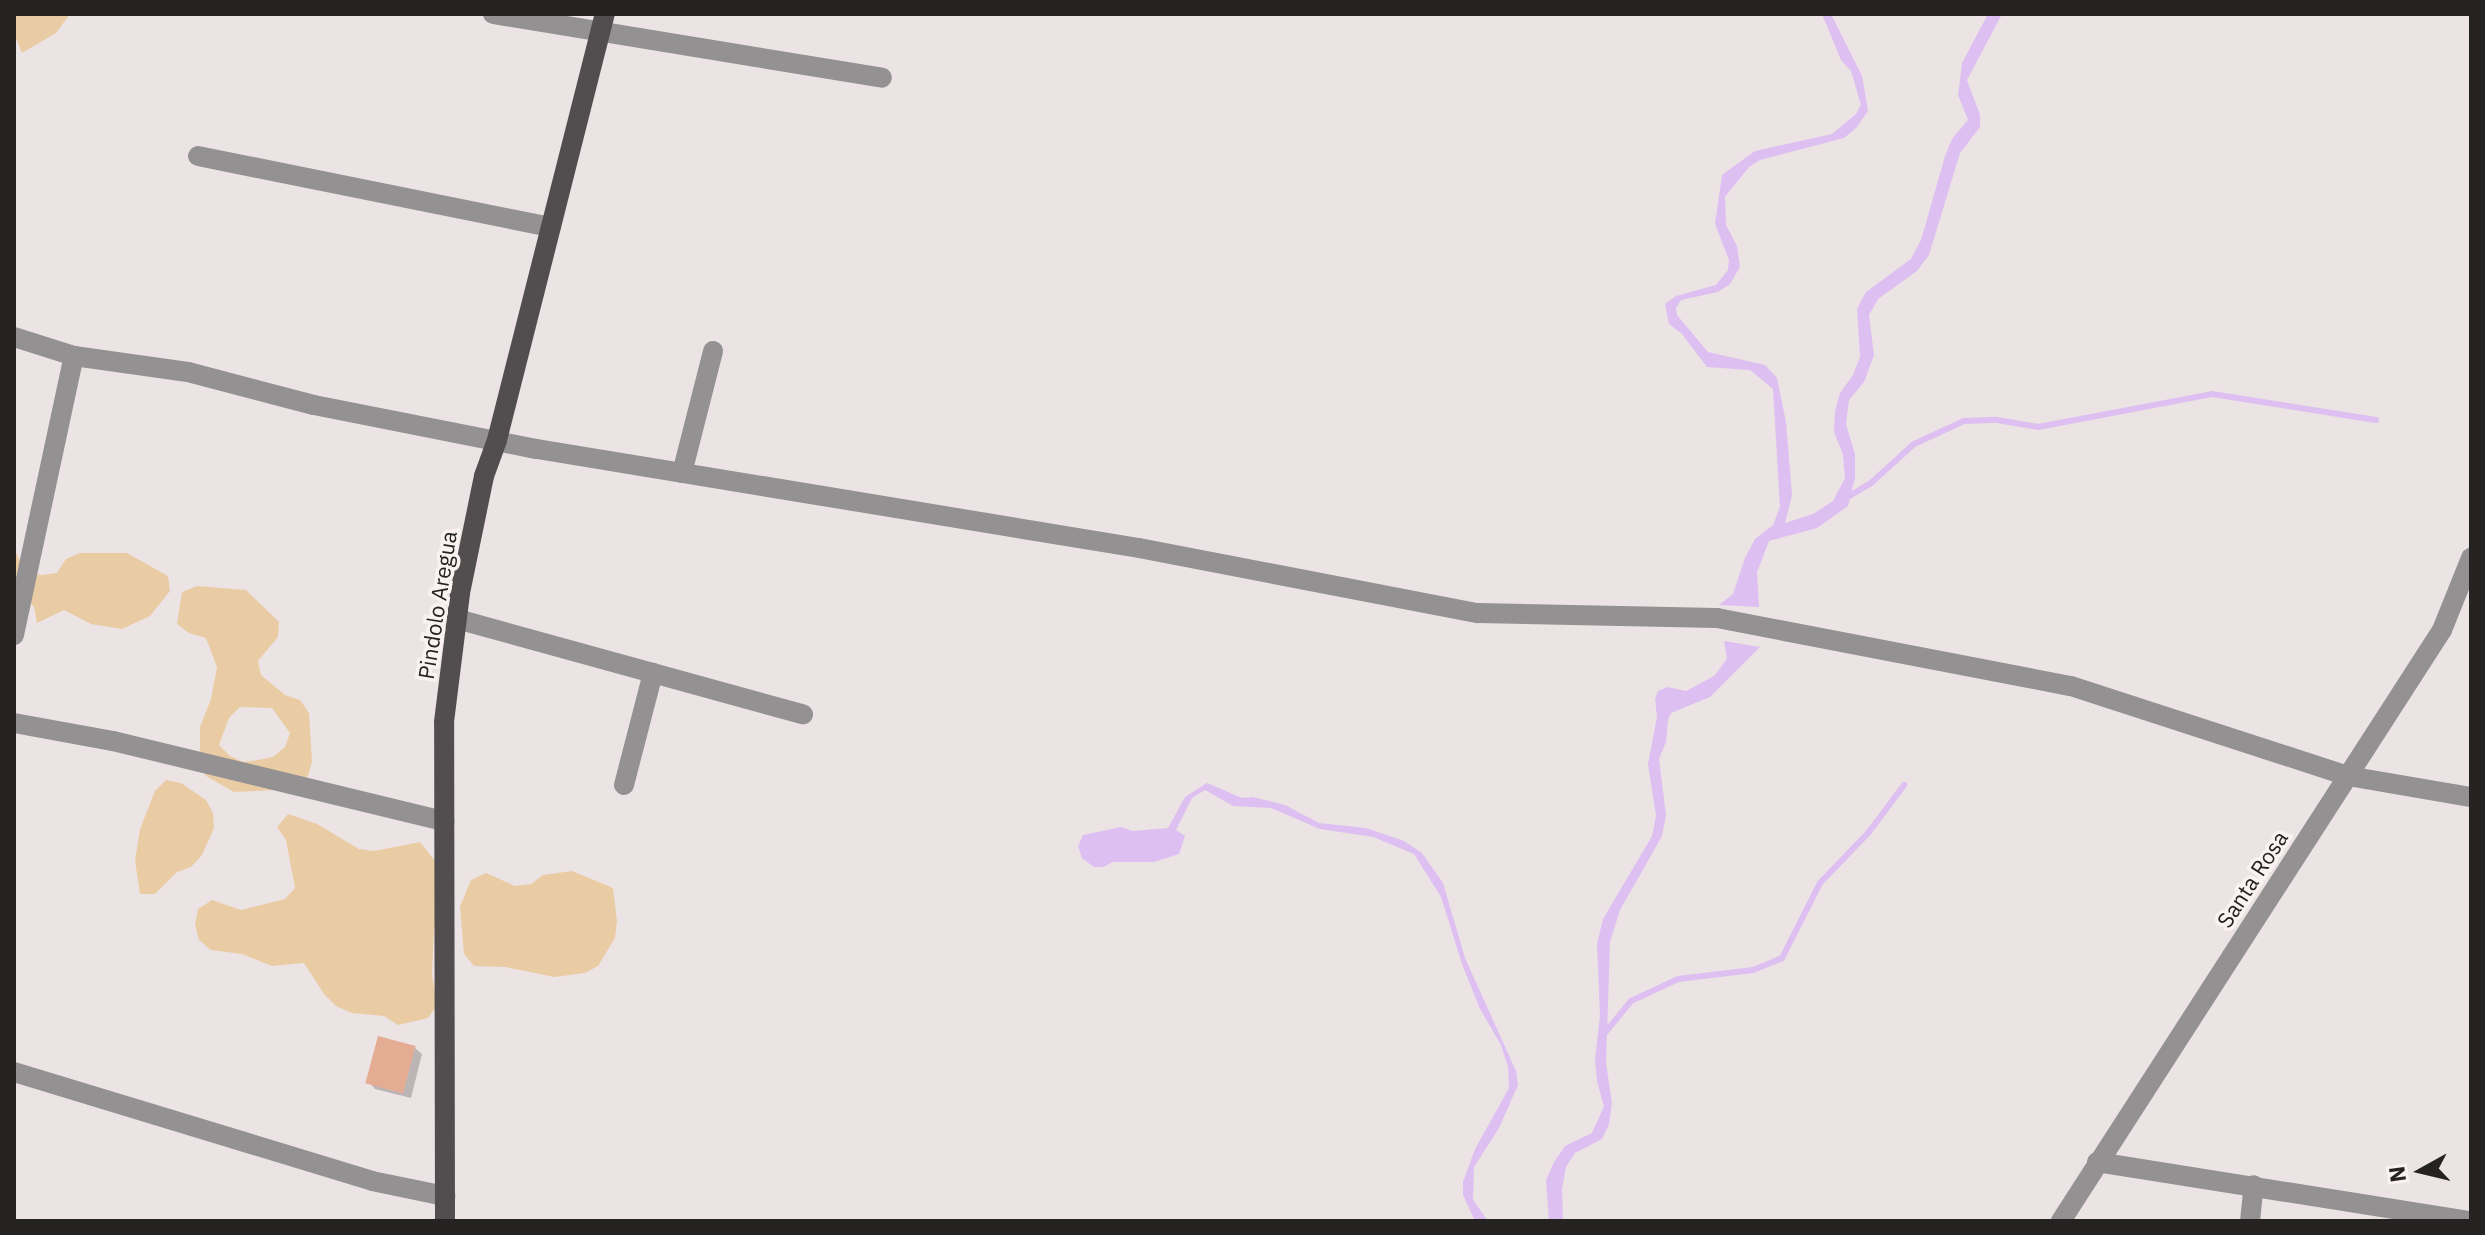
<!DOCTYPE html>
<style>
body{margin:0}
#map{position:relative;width:2485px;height:1235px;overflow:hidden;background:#ece3e4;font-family:"IBM Plex Sans",sans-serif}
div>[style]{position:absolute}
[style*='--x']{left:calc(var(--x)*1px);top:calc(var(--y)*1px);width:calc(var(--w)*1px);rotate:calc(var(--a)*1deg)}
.green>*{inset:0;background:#eacca4}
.water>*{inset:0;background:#debff1}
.shadow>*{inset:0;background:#0003}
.stream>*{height:6px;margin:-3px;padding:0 3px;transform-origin:3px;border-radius:3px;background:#debff1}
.building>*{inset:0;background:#e5ac94;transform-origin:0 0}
.minor>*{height:20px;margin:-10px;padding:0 10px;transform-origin:10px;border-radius:10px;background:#949193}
.major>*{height:20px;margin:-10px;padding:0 10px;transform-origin:10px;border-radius:10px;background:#524d4f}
span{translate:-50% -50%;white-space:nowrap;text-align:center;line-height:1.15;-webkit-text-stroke:7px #faf1f1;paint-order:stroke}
.street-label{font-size:22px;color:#252222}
.frame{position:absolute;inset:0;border:16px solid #252222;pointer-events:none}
.north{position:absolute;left:2381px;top:1131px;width:80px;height:80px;-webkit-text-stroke:6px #faf1f1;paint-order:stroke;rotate:262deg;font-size:22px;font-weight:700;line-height:32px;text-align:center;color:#252222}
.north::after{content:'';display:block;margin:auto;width:28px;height:36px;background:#252222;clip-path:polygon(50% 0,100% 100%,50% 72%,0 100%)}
</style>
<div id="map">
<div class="green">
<div style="clip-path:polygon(14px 14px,70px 14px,56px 33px,22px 53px,14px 33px)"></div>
<div style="clip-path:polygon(14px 549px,27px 574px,42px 575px,57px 573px,66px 559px,80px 553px,127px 553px,168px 576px,170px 591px,150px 616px,122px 629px,91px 624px,64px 610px,37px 623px,34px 607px,14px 586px)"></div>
<div style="clip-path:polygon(evenodd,197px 586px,246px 590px,279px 622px,278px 637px,258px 661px,261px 675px,285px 695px,300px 700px,309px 713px,312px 762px,308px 776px,297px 789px,234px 792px,206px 776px,200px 760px,200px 727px,211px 699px,217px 667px,206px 638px,189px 633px,177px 624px,182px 592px,197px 586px,240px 707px,272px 708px,290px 733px,285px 747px,273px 757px,258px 760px,243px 762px,230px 756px,219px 745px,229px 718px,240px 707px)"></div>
<div style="clip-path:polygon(166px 780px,181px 783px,206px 800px,213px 813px,214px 828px,202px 855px,191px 867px,177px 872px,155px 894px,140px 894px,135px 861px,140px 829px,155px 791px)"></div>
<div style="clip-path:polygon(288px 814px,317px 824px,359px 849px,374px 851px,420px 842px,439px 866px,441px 898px,434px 928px,432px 975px,437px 1005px,428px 1018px,398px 1025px,384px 1016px,352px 1013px,336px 1006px,324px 994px,304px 963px,272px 966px,242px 954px,211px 950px,199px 940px,195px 924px,198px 909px,212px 900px,241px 910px,285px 899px,295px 888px,286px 840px,277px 827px)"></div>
<div style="clip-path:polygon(572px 871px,613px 888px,617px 921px,615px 938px,598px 966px,585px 973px,554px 977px,506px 967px,474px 966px,464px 954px,460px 907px,471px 880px,486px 873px,515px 886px,531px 884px,543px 875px)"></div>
</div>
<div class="water">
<div style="clip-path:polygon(1822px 14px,1831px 14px,1862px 76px,1868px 111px,1856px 128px,1844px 138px,1760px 160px,1749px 167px,1725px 197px,1726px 225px,1737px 246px,1740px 267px,1730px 284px,1718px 292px,1681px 300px,1676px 308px,1677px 315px,1708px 352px,1765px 365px,1777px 378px,1786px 422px,1792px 495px,1785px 523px,1813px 514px,1833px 501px,1845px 478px,1843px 455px,1834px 432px,1835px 411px,1840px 393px,1853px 375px,1860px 357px,1857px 309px,1866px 292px,1911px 259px,1921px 240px,1945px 156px,1952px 139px,1968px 120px,1958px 95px,1962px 63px,1988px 14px,2002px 14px,1967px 80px,1980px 115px,1980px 127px,1960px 153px,1929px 255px,1917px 271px,1878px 299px,1869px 315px,1874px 355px,1864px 382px,1849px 400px,1846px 424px,1855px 454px,1855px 478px,1848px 506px,1817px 528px,1769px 541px,1757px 572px,1759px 607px,1719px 605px,1733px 594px,1745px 558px,1755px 539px,1773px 525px,1780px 507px,1773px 389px,1750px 370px,1707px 367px,1682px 334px,1669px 324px,1665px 304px,1676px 296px,1716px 285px,1728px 270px,1729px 260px,1715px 224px,1722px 175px,1755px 151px,1832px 134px,1856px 114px,1861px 105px,1851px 71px,1841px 60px)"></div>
<div style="clip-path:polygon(1724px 641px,1760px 647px,1710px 697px,1671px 713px,1668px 720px,1666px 742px,1659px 759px,1666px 815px,1662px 836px,1620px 910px,1610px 942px,1606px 1063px,1612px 1103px,1609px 1124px,1602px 1139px,1575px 1153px,1566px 1167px,1562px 1189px,1563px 1221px,1549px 1221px,1546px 1180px,1554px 1162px,1565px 1146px,1592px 1133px,1604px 1106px,1597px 1082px,1595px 1059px,1600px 1016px,1597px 944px,1603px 919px,1652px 836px,1656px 816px,1648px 764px,1657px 717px,1655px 699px,1658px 691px,1668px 687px,1686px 691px,1714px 676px,1727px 659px)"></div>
<div style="clip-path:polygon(1207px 783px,1242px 798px,1253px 797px,1285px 805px,1319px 823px,1366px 828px,1404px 841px,1422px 853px,1443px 883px,1465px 958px,1516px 1071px,1518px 1085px,1499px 1128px,1474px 1167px,1473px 1200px,1488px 1221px,1475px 1221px,1473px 1217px,1463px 1195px,1463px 1182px,1475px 1149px,1509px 1088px,1508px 1067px,1501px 1045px,1480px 1009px,1462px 964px,1441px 897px,1414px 854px,1373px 837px,1320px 829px,1271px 808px,1233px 806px,1205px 790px,1192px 798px,1176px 830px,1185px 836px,1179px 854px,1154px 862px,1113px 862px,1103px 867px,1094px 867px,1082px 858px,1078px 846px,1083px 835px,1121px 827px,1133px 831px,1168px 828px,1185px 797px)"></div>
</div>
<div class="shadow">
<div style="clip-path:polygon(415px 1048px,422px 1054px,411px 1098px,375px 1089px,369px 1082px)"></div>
</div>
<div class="stream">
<div style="--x:1846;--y:498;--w:29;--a:-31"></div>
<div style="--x:1871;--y:483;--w:58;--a:-42.2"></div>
<div style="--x:1914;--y:444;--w:55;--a:-24.7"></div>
<div style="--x:1964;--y:421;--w:33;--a:-2"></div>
<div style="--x:1997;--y:420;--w:42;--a:9.7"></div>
<div style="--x:2038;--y:427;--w:177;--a:-10.7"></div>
<div style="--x:2212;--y:394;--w:166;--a:9"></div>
<div style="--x:1604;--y:1034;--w:43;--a:-50.7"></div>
<div style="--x:1631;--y:1001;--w:52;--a:-25.1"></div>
<div style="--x:1678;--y:979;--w:76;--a:-6.8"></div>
<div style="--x:1753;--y:970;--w:31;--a:-22"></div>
<div style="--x:1782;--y:958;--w:84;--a:-63.1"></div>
<div style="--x:1820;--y:883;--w:71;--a:-46.1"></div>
<div style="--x:1869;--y:832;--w:59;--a:-53.3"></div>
</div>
<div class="building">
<div style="left:378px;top:1036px;width:39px;height:49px;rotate:15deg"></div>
</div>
<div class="minor">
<div style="--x:493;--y:14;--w:394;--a:9.3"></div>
<div style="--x:198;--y:156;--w:360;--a:11.4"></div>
<div style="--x:14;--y:337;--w:63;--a:17.6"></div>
<div style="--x:74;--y:356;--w:115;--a:8"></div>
<div style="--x:188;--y:372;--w:130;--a:14.7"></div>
<div style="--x:314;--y:405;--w:227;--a:11.2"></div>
<div style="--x:537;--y:449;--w:610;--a:9.34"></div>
<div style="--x:1139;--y:548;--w:345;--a:10.9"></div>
<div style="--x:1478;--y:613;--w:239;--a:1.2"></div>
<div style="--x:1717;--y:618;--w:360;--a:10.9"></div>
<div style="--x:2071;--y:686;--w:291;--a:18"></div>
<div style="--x:2348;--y:776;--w:125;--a:9.7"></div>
<div style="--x:682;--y:473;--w:126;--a:-75.7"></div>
<div style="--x:457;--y:619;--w:359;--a:15.4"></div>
<div style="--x:14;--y:635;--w:285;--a:-77.9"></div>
<div style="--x:14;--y:723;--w:101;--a:10.3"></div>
<div style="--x:113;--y:741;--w:341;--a:13.6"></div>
<div style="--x:624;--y:785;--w:116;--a:-75.5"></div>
<div style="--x:14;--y:1072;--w:374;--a:16.9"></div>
<div style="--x:372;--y:1181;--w:75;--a:11.6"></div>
<div style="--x:2097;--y:1162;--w:379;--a:9"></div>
<div style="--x:2061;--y:1221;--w:703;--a:-57.19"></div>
<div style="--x:2442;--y:630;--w:78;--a:-68.1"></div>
<div style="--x:2250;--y:1221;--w:36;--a:-84"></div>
</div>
<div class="major">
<div style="--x:445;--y:1221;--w:499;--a:-90.1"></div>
<div style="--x:444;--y:722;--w:130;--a:-82.9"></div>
<div style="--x:460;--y:593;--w:119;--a:-78.4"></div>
<div style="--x:484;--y:476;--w:38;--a:-70"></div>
<div style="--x:497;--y:440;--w:439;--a:-75.8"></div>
</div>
<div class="street-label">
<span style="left:437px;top:605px;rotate:-81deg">Pindolo Aregua</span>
<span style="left:2252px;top:879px;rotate:-57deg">Santa Rosa</span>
</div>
<div class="frame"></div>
<div class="north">N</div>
</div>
